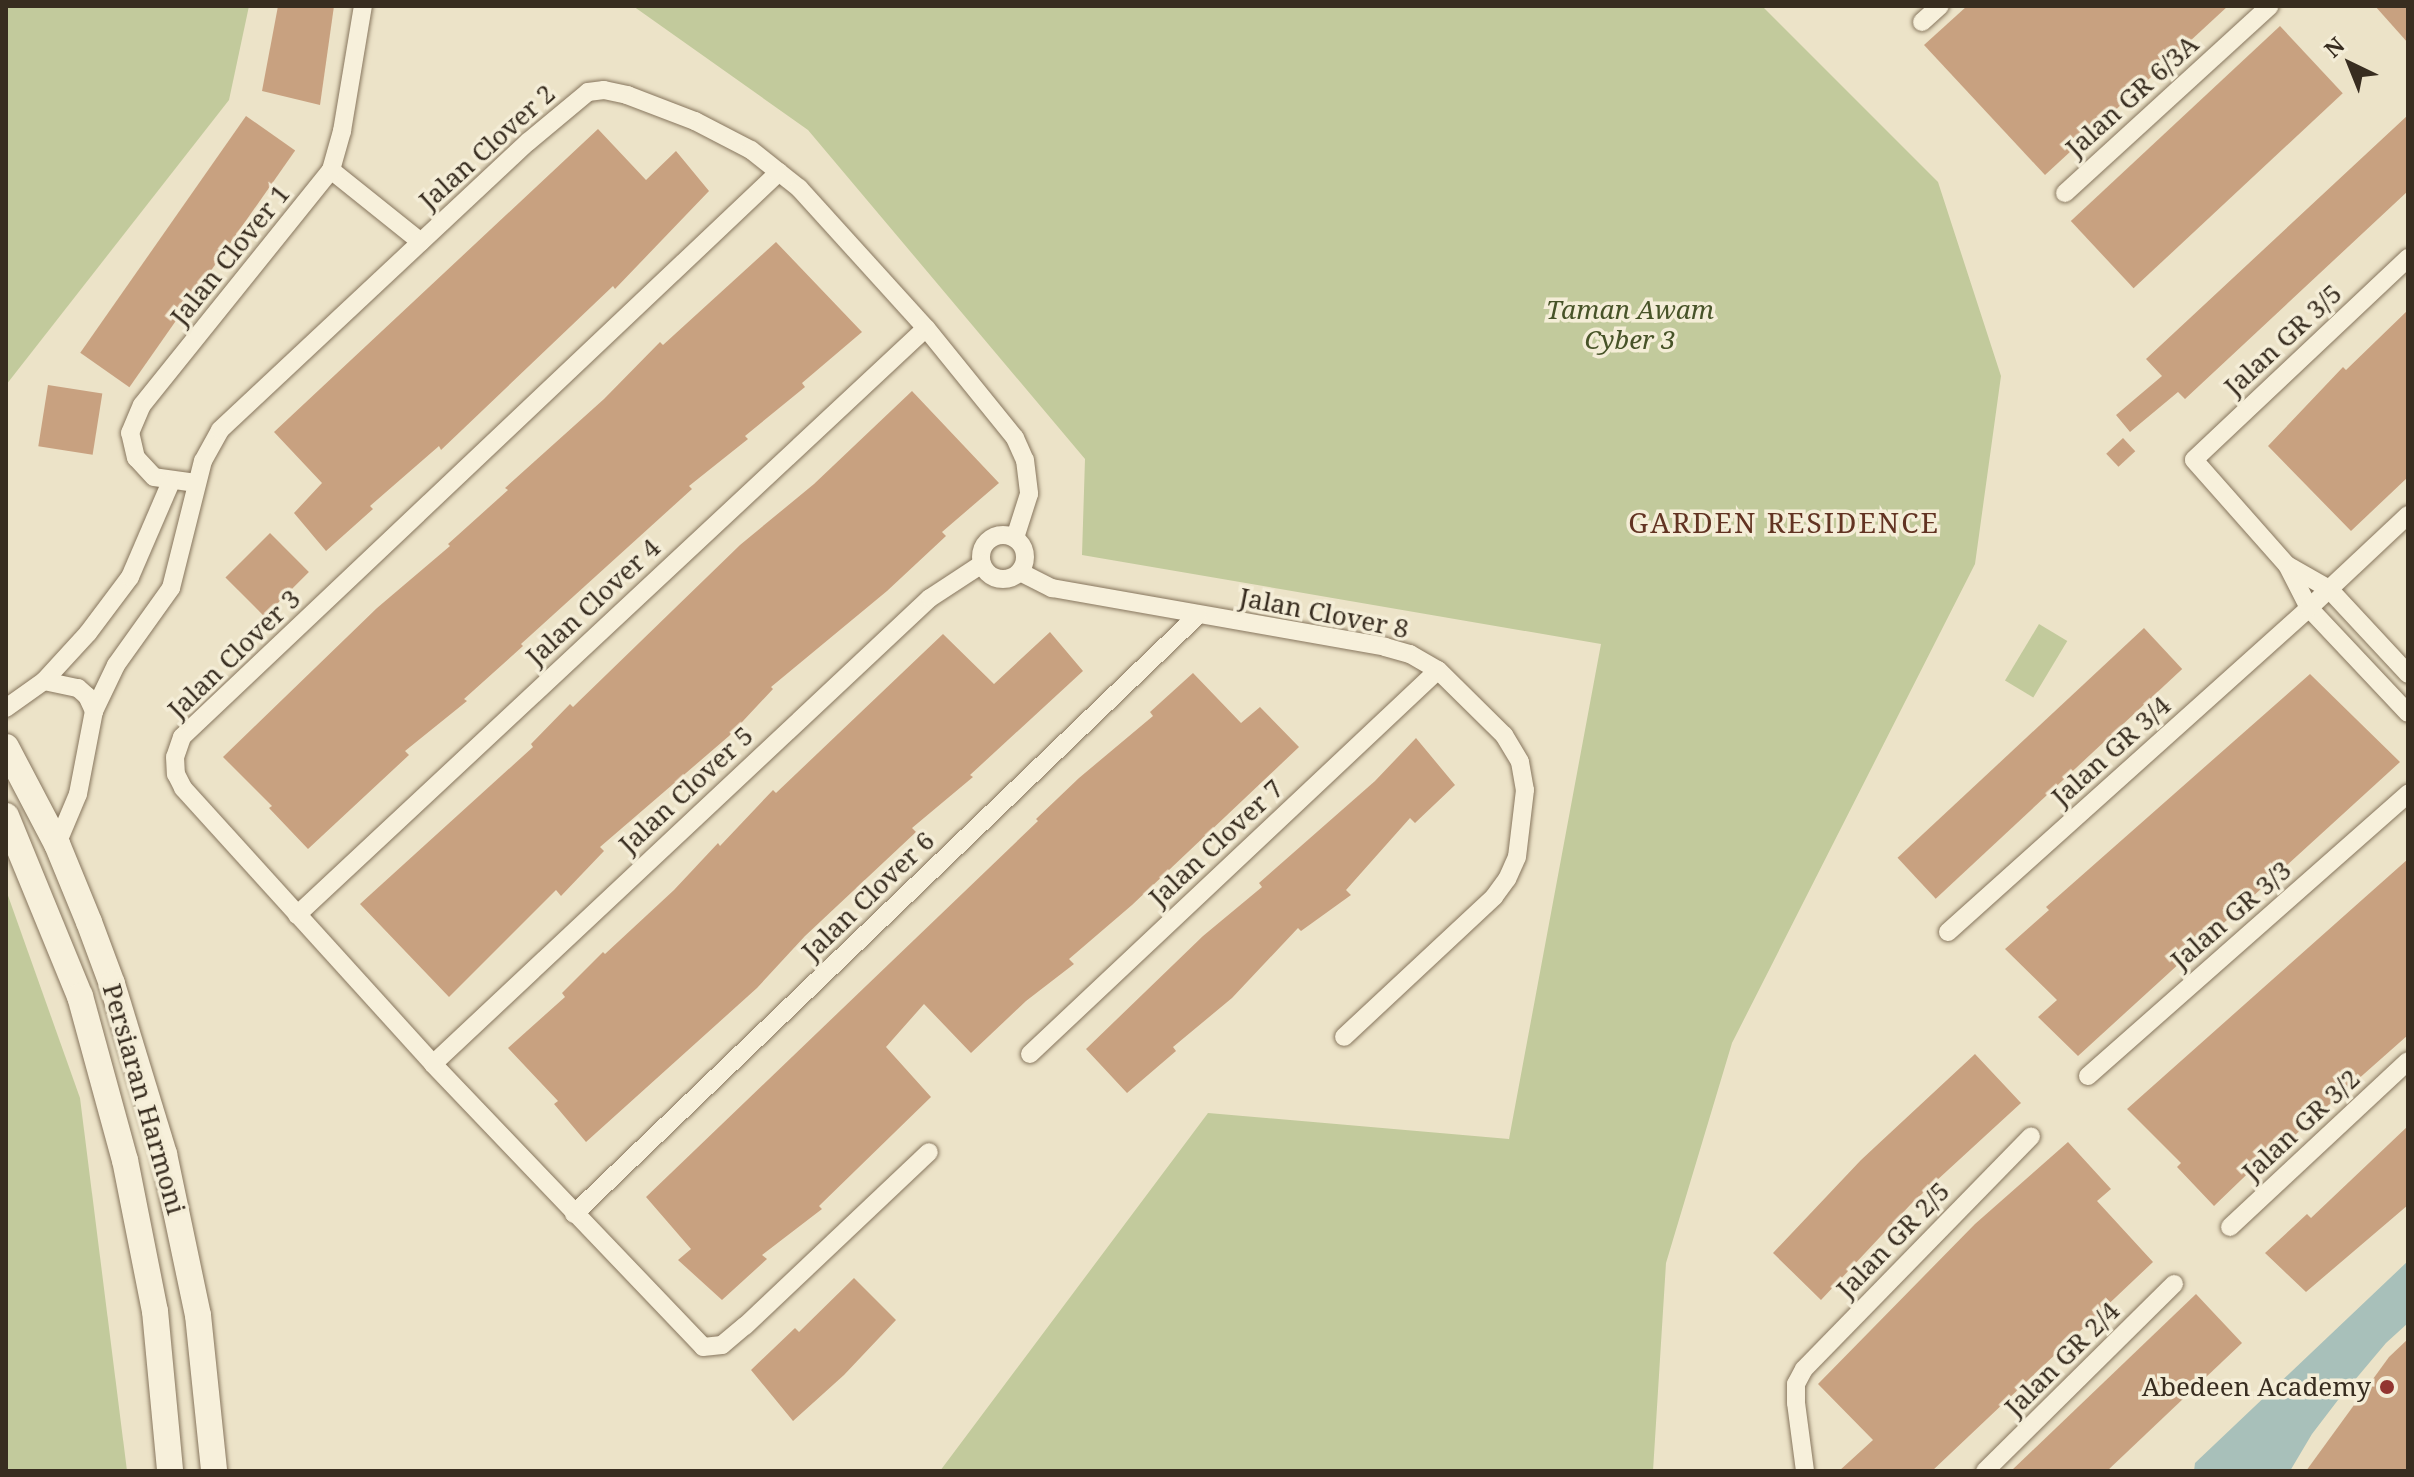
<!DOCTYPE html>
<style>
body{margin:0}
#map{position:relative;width:2414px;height:1477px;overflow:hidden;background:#ece3c8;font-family:"Noto Serif",serif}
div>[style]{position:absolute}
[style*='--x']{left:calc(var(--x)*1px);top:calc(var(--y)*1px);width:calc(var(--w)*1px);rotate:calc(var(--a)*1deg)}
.green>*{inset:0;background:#c2ca9c;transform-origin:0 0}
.water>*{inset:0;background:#a8c0ba}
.building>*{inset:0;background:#c8a180;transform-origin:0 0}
.roads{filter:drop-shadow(0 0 2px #87765e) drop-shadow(0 0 2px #87765e)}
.street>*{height:18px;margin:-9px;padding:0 9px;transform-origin:9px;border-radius:9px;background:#f7f0db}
.street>.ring{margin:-9px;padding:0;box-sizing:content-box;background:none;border:18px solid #f7f0db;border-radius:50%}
.secondary>*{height:26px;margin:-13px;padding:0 13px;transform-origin:13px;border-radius:13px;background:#f7f0db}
.dots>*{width:22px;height:22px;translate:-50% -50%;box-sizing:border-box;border:4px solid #f4edd7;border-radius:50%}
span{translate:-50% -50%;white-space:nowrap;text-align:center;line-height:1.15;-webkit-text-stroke:7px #f4edd7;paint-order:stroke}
.street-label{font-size:26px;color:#382d20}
.park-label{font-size:26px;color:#475328;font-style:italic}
.poi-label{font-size:26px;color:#382d20}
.right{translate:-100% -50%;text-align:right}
.neighbourhood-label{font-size:28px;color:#623322;letter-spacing:2px}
.frame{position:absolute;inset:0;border:8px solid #382d20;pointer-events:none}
.north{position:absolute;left:2310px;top:24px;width:80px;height:80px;-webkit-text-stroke:6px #f4edd7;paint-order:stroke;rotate:317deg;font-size:22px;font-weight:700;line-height:32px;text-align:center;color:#382d20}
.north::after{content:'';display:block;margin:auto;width:28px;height:36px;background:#382d20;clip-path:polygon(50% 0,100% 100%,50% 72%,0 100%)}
</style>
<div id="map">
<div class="green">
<div style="clip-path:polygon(6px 6px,249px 6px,229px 100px,6px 385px)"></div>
<div style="clip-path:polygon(633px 6px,1762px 6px,1938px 182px,2001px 376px,1975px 564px,1732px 1043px,1666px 1263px,1653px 1471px,940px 1471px,1208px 1113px,1509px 1139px,1601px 644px,1082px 555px,1085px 459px,808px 130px)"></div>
<div style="left:2039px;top:624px;width:33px;height:66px;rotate:31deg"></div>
<div style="clip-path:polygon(6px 890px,80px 1098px,127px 1471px,6px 1471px)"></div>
</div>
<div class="water">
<div style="clip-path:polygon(2408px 1261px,2408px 1323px,2386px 1343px,2338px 1400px,2312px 1434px,2290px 1471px,2194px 1471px,2195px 1463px)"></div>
</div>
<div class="building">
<div style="clip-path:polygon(278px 6px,334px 6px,320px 105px,262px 91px)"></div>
<div style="clip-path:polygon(1967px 6px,2228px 6px,2045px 175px,1924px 45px)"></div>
<div style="clip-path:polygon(2375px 6px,2408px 6px,2408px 43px)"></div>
<div style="left:2280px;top:26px;width:92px;height:286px;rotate:47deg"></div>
<div style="clip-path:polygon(2408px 115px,2408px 191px,2185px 399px,2178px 392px,2130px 432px,2116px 415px,2162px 376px,2146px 359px)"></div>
<div style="left:246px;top:116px;width:60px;height:289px;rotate:35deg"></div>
<div style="clip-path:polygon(598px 129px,646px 180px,676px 151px,709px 191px,615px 289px,613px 286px,441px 450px,439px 446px,370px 506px,373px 509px,326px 551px,294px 513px,322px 483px,274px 432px)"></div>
<div style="clip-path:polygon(776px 242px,862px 332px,802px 383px,805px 387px,745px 436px,748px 439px,689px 486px,692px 489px,521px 644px,523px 646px,464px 699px,467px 701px,405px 751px,409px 755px,308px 849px,269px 808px,272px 806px,223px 757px,377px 608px,450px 546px,448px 544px,508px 490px,505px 488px,604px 399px,660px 342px,663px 345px)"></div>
<div style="clip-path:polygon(2408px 310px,2408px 477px,2351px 531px,2268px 446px,2343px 367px,2346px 370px)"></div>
<div style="left:48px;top:385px;width:55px;height:62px;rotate:9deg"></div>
<div style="clip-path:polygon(912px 391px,999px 483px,942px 532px,946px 536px,887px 591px,771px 687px,773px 689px,729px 736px,600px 847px,604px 851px,561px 896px,556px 890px,449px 997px,360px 904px,533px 747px,531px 744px,570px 704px,573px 707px,740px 545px,814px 484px)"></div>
<div style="left:2123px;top:438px;width:18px;height:23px;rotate:47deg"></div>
<div style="left:270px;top:533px;width:55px;height:63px;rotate:45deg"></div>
<div style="left:2144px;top:628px;width:56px;height:337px;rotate:47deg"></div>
<div style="clip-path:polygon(1050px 632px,1083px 671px,970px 775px,973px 777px,912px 828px,916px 832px,805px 936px,757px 988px,586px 1142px,554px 1104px,558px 1101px,508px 1048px,565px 997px,562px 993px,603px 952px,605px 954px,674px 890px,718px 843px,720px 846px,773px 790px,776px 793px,943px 634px,994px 684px)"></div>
<div style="clip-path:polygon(1193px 673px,1241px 723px,1260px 707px,1299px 747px,1132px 905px,1069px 959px,1074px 964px,1026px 1001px,971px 1053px,924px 1004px,886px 1047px,931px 1097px,819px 1206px,822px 1209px,762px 1255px,767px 1259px,722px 1300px,678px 1260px,691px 1249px,646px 1197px,1038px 821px,1036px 819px,1079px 778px,1153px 716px,1150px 712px)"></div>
<div style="clip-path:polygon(2310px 674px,2400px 762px,2078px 1056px,2038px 1017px,2057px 1000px,2005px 949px,2049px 910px,2046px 907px)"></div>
<div style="clip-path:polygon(1416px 738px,1455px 785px,1415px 823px,1410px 818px,1346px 890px,1351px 895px,1301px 931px,1298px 928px,1232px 998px,1173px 1047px,1176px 1051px,1127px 1093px,1086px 1049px,1203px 936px,1262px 887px,1259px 883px,1375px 781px)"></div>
<div style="clip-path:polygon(2408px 859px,2408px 1035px,2269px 1158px,2267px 1155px,2214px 1206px,2177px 1167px,2181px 1163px,2127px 1109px)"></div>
<div style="clip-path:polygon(1975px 1054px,2021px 1103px,1911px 1204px,1821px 1300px,1773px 1253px,1861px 1160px)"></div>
<div style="clip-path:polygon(2408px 1126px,2408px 1205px,2306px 1292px,2265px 1253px,2307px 1214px,2311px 1218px)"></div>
<div style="clip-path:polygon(2068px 1142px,2111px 1189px,2097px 1201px,2153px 1262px,1932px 1471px,1839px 1471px,1873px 1440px,1818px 1384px,1975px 1224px)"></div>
<div style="clip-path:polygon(854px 1278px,896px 1320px,844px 1375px,793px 1421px,751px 1370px,795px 1328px,799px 1332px)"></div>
<div style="clip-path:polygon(2196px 1294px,2242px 1343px,2107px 1471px,2011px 1471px)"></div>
<div style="clip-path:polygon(2408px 1339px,2408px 1471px,2306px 1471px,2389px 1357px)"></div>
</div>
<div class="roads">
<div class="street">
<div style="--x:1922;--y:22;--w:24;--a:-42"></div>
<div style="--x:331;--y:170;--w:115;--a:38.7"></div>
<div style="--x:779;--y:172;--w:822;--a:136.58"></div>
<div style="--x:182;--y:737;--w:21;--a:109"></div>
<div style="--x:175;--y:757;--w:17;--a:87"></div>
<div style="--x:176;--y:774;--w:16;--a:63"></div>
<div style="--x:183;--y:788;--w:372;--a:47.8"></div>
<div style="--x:433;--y:1064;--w:391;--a:46.3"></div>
<div style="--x:703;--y:1347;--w:19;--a:-6"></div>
<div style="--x:722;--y:1345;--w:30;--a:-40"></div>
<div style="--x:745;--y:1326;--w:253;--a:-43.4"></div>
<div style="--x:2065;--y:193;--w:277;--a:-42.4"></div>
<div style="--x:2408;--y:258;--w:294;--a:136.7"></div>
<div style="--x:2194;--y:460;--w:140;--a:48.5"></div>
<div style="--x:2287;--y:565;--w:48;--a:62.9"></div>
<div style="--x:2309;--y:608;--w:144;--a:46.7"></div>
<div style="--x:196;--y:483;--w:42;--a:-171.9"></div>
<div style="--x:154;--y:477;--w:26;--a:-133"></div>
<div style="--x:136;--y:458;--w:26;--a:-103"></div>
<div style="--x:130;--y:433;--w:30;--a:-67"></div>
<div style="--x:142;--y:405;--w:302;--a:-51.2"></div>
<div style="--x:331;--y:170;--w:41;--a:-74.2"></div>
<div style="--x:342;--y:131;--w:127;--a:-80.5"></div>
<div class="ring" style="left:981px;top:535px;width:26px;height:26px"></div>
<div style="--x:2287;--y:565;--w:48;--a:29.7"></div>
<div style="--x:2329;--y:589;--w:116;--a:47.1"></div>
<div style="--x:1020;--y:572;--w:36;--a:27"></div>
<div style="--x:1052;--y:588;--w:338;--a:10"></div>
<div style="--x:1385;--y:647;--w:26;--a:16"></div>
<div style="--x:1410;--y:654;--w:32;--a:30"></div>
<div style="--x:1438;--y:670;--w:93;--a:44.6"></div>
<div style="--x:1504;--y:735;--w:31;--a:59"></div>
<div style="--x:1520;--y:762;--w:28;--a:80"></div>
<div style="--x:1525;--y:790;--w:67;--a:96.8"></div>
<div style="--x:1517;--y:857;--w:24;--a:114"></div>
<div style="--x:1507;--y:879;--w:22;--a:126"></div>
<div style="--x:1494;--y:897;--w:205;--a:137"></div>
<div style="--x:44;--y:681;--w:35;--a:12"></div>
<div style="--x:78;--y:688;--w:12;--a:42"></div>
<div style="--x:87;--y:696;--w:17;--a:65"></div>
<div style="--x:6;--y:708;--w:47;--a:-35.4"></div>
<div style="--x:44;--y:681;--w:65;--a:-47.5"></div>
<div style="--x:88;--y:633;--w:70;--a:-53.1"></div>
<div style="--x:130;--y:577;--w:103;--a:-66.7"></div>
<div style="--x:57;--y:844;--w:54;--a:-67.2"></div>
<div style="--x:78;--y:794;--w:85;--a:-79.1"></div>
<div style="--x:94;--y:711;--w:51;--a:-64.4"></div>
<div style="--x:116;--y:665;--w:95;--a:-54.5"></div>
<div style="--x:171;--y:588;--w:131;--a:-75.9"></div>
<div style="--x:203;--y:461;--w:35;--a:-61"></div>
<div style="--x:220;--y:430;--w:422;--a:-43.1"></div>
<div style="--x:528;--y:142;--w:78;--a:-39.8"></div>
<div style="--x:588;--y:92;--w:16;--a:-7"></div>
<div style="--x:604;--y:90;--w:24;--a:12"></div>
<div style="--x:627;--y:95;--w:73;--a:20.9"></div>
<div style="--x:695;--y:121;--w:63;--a:27.4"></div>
<div style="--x:751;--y:150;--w:61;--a:38.4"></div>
<div style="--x:799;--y:188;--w:189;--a:47.8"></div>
<div style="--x:926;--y:328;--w:141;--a:51"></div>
<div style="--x:1015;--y:438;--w:24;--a:66"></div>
<div style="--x:1025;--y:460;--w:34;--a:83"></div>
<div style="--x:1029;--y:494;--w:46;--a:107.7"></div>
<div style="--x:297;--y:915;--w:860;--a:-43.02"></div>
<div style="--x:1948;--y:932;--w:485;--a:-41.9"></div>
<div style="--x:2309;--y:608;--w:136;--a:-43.2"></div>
<div style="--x:1030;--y:1054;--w:560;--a:-43.26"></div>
<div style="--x:433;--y:1064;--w:681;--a:-43.16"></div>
<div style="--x:930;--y:598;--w:62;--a:-33.2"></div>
<div style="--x:2088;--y:1076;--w:427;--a:-41.4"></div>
<div style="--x:574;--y:1214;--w:865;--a:-43.83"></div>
<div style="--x:2230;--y:1227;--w:243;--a:-43"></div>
<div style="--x:1805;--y:1471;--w:69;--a:-97.5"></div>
<div style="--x:1796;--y:1403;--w:19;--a:-90"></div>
<div style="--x:1796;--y:1384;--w:17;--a:-62"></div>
<div style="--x:1804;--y:1369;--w:325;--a:-45.7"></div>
<div style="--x:1985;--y:1471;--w:266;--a:-44.7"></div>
</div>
<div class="secondary">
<div style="--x:6;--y:747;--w:110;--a:62.3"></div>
<div style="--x:57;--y:844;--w:84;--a:67.7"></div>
<div style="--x:89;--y:922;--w:66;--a:69.6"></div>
<div style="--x:112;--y:984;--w:178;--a:73"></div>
<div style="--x:164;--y:1154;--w:165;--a:78.1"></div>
<div style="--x:198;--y:1315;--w:157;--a:84.1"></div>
<div style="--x:6;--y:816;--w:195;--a:67.7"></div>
<div style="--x:80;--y:996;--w:170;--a:74.7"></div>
<div style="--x:125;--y:1160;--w:154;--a:78.8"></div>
<div style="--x:155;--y:1311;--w:161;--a:84.6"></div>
</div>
</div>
<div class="dots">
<div style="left:2387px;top:1387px;background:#923531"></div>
</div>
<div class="street-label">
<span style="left:2132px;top:96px;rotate:-42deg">Jalan GR 6/3A</span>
<span style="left:487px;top:147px;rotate:-42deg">Jalan Clover 2</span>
<span style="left:230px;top:255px;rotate:-51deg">Jalan Clover 1</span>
<span style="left:2283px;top:340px;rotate:-43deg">Jalan GR 3/5</span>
<span style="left:593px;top:602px;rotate:-43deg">Jalan Clover 4</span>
<span style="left:1324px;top:613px;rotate:11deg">Jalan Clover 8</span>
<span style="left:234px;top:654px;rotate:-44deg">Jalan Clover 3</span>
<span style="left:2111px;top:751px;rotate:-42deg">Jalan GR 3/4</span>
<span style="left:686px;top:790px;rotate:-43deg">Jalan Clover 5</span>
<span style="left:1216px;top:843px;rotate:-43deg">Jalan Clover 7</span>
<span style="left:868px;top:896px;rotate:-44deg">Jalan Clover 6</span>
<span style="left:2231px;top:915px;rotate:-41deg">Jalan GR 3/3</span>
<span style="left:144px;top:1099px;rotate:74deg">Persiaran Harmoni</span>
<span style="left:2301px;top:1125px;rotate:-43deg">Jalan GR 3/2</span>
<span style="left:1893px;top:1240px;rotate:-46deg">Jalan GR 2/5</span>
<span style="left:2062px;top:1359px;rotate:-45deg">Jalan GR 2/4</span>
</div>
<div class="park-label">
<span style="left:1630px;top:325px">Taman Awam<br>Cyber 3</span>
</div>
<div class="poi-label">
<span class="right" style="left:2371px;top:1387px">Abedeen Academy</span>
</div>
<div class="neighbourhood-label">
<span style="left:1784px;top:522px">GARDEN RESIDENCE</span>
</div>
<div class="frame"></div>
<div class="north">N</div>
</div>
